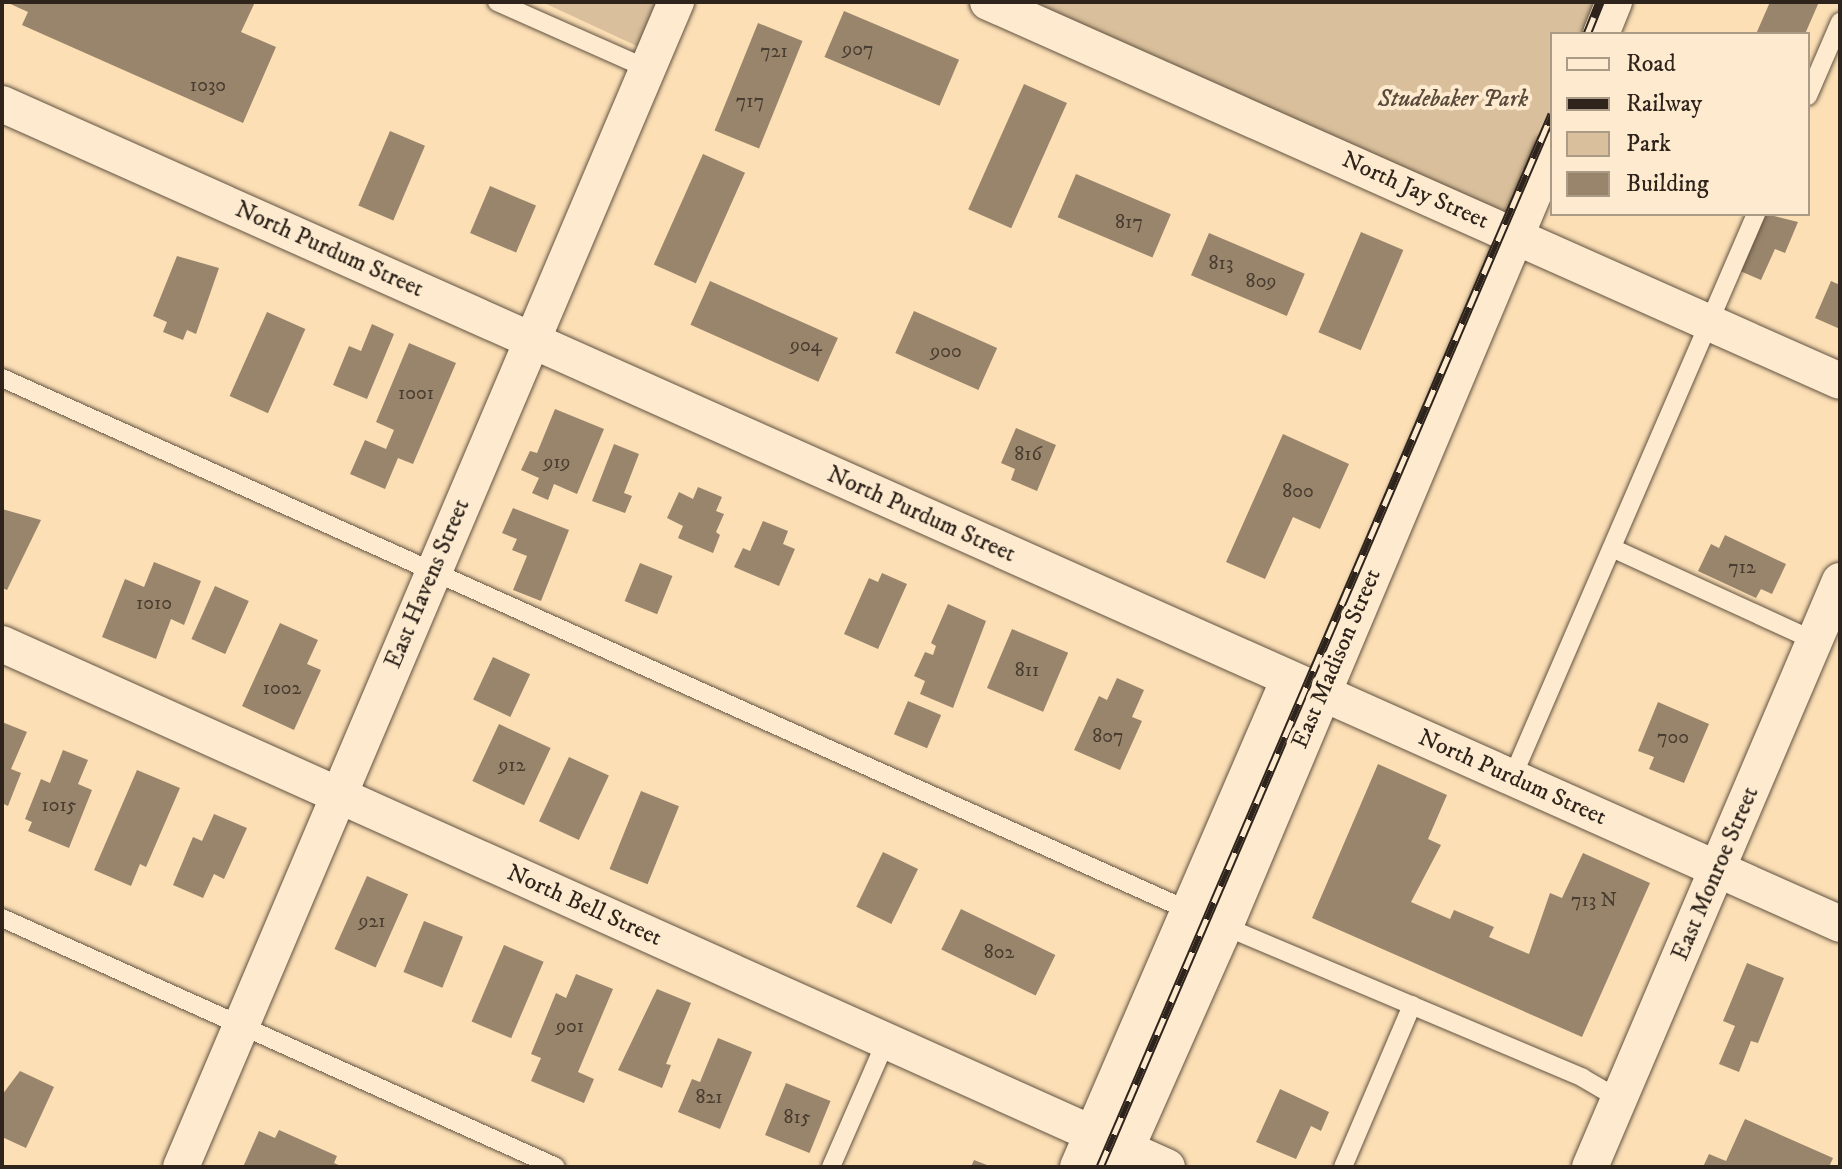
<!DOCTYPE html>
<style>
body{margin:0}
#map{position:relative;width:1842px;height:1169px;overflow:hidden;background:#fcdfb5;font-family:"IM FELL DW Pica",serif}
div>[style]{position:absolute}
[style*='--x']{left:calc(var(--x)*1px);top:calc(var(--y)*1px);width:calc(var(--w)*1px);rotate:calc(var(--a)*1deg)}
.green>*{inset:0;background:#d9bf9b}
.building>*{inset:0;background:#99856c;transform-origin:0 0}
.roads{filter:drop-shadow(0 0 2px #625342) drop-shadow(0 0 2px #625342)}
.lane>*{height:18px;margin:-9px;padding:0 9px;transform-origin:9px;border-radius:9px;background:#fdeacf}
.street>*{height:36px;margin:-18px;padding:0 18px;transform-origin:18px;border-radius:18px;background:#fdeacf}
.rail>*{height:9px;margin-top:-4.5px;transform-origin:0;background:repeating-linear-gradient(90deg,#fdeacf 0 18px,#2e241c 0 36px);box-sizing:border-box;border-block:2px solid #2e241c}
span{translate:-50% -50%;white-space:nowrap;text-align:center;line-height:1.15;-webkit-text-stroke:8px #fdeacf;paint-order:stroke}
.number-label{font-size:20px;color:#493c30}
.number-label span{-webkit-text-stroke-width:0}
.park-label{font-size:24px;color:#594b3c;font-style:italic}
.street-label{font-size:24px;color:#2e241c}
.frame{position:absolute;inset:0;border:4px solid #2e241c;pointer-events:none}
.legend{position:absolute;left:1550px;top:32px;width:260px;height:184px;box-sizing:border-box;background:#fdeacf;border:2px solid #aa9b87;margin:0;padding:10px 14px;list-style:none;font-size:24px;color:#2e241c}
.legend li{display:flex;align-items:center;gap:16px;height:40px}
.legend b{width:40px;border:2px solid #aa9b87}
</style>
<div id="map">
<div class="green">
<div style="clip-path:polygon(542px 2px,676px 2px,652px 53px)"></div>
<div style="clip-path:polygon(988px 2px,1607px 2px,1592px 34px,1552px 34px,1552px 121px,1502px 229px)"></div>
</div>
<div class="building">
<div style="clip-path:polygon(6px 2px,255px 2px,241px 32px,276px 47px,243px 123px,22px 25px,28px 12px)"></div>
<div style="clip-path:polygon(1770px 2px,1819px 2px,1805px 34px,1756px 34px)"></div>
<div style="left:844px;top:11px;width:125px;height:50px;rotate:23deg"></div>
<div style="left:758px;top:23px;width:48px;height:116px;rotate:22deg"></div>
<div style="left:1024px;top:84px;width:47px;height:137px;rotate:24deg"></div>
<div style="left:390px;top:131px;width:38px;height:81px;rotate:23deg"></div>
<div style="left:703px;top:154px;width:46px;height:121px;rotate:24deg"></div>
<div style="left:1076px;top:174px;width:103px;height:47px;rotate:23deg"></div>
<div style="left:490px;top:186px;width:50px;height:51px;rotate:23deg"></div>
<div style="clip-path:polygon(1766px 214px,1798px 222px,1785px 253px,1775px 249px,1761px 280px,1740px 271px)"></div>
<div style="left:1361px;top:232px;width:46px;height:109px;rotate:23deg"></div>
<div style="left:1209px;top:233px;width:104px;height:46px;rotate:23deg"></div>
<div style="clip-path:polygon(177px 256px,219px 268px,196px 334px,187px 330px,183px 340px,163px 332px,167px 322px,153px 316px)"></div>
<div style="left:710px;top:281px;width:140px;height:48px;rotate:24deg"></div>
<div style="clip-path:polygon(1831px 281px,1840px 285px,1840px 329px,1815px 318px)"></div>
<div style="left:914px;top:311px;width:91px;height:46px;rotate:24deg"></div>
<div style="left:267px;top:312px;width:42px;height:92px;rotate:24deg"></div>
<div style="clip-path:polygon(372px 324px,394px 334px,367px 399px,333px 385px,349px 346px,361px 351px)"></div>
<div style="clip-path:polygon(409px 343px,456px 363px,413px 464px,398px 458px,385px 489px,350px 474px,365px 440px,386px 449px,394px 430px,376px 422px)"></div>
<div style="clip-path:polygon(555px 409px,604px 429px,577px 494px,554px 484px,548px 500px,532px 493px,539px 478px,521px 470px,530px 451px,537px 453px)"></div>
<div style="clip-path:polygon(1016px 428px,1056px 445px,1037px 491px,1011px 480px,1015px 469px,1001px 463px)"></div>
<div style="clip-path:polygon(1283px 434px,1349px 464px,1320px 529px,1293px 517px,1265px 579px,1226px 562px)"></div>
<div style="clip-path:polygon(614px 444px,639px 454px,624px 493px,632px 496px,625px 513px,592px 501px)"></div>
<div style="clip-path:polygon(698px 487px,722px 497px,716px 511px,724px 514px,716px 532px,720px 535px,713px 553px,678px 538px,683px 526px,667px 518px,679px 492px,693px 499px)"></div>
<div style="clip-path:polygon(513px 508px,569px 530px,541px 601px,513px 590px,527px 556px,512px 550px,517px 539px,502px 533px)"></div>
<div style="clip-path:polygon(2px 509px,41px 520px,7px 590px,2px 588px)"></div>
<div style="clip-path:polygon(763px 521px,788px 531px,783px 544px,795px 549px,779px 586px,734px 567px,743px 548px,750px 551px)"></div>
<div style="clip-path:polygon(1725px 535px,1786px 564px,1772px 594px,1761px 589px,1756px 598px,1698px 571px,1711px 544px,1719px 548px)"></div>
<div style="clip-path:polygon(154px 562px,201px 581px,184px 625px,171px 619px,156px 659px,102px 637px,125px 579px,144px 587px)"></div>
<div style="left:640px;top:563px;width:35px;height:41px;rotate:22deg"></div>
<div style="clip-path:polygon(882px 573px,907px 584px,878px 649px,844px 634px,869px 578px,878px 582px)"></div>
<div style="left:215px;top:586px;width:37px;height:58px;rotate:24deg"></div>
<div style="clip-path:polygon(948px 604px,986px 621px,953px 708px,920px 694px,925px 681px,914px 676px,925px 652px,933px 655px,936px 646px,931px 643px)"></div>
<div style="clip-path:polygon(280px 623px,318px 640px,307px 664px,321px 670px,294px 730px,242px 706px)"></div>
<div style="left:1012px;top:629px;width:61px;height:64px;rotate:23deg"></div>
<div style="left:493px;top:657px;width:41px;height:47px;rotate:25deg"></div>
<div style="clip-path:polygon(1117px 678px,1144px 690px,1132px 717px,1142px 721px,1120px 770px,1074px 750px,1099px 696px,1107px 700px)"></div>
<div style="left:908px;top:701px;width:36px;height:36px;rotate:23deg"></div>
<div style="clip-path:polygon(1658px 702px,1709px 724px,1684px 783px,1649px 769px,1654px 757px,1638px 751px)"></div>
<div style="clip-path:polygon(2px 722px,27px 732px,11px 769px,21px 773px,8px 806px,2px 803px)"></div>
<div style="left:499px;top:724px;width:57px;height:63px;rotate:25deg"></div>
<div style="clip-path:polygon(63px 750px,88px 760px,78px 784px,92px 790px,69px 848px,28px 831px,32px 822px,25px 819px,41px 779px,50px 783px)"></div>
<div style="left:569px;top:757px;width:44px;height:71px;rotate:25deg"></div>
<div style="clip-path:polygon(1378px 764px,1447px 795px,1428px 839px,1441px 845px,1411px 902px,1450px 919px,1454px 910px,1494px 927px,1489px 937px,1529px 954px,1550px 893px,1562px 898px,1583px 853px,1650px 883px,1582px 1037px,1312px 918px)"></div>
<div style="clip-path:polygon(137px 770px,180px 788px,146px 867px,140px 864px,131px 886px,94px 870px)"></div>
<div style="left:641px;top:791px;width:41px;height:84px;rotate:22deg"></div>
<div style="clip-path:polygon(214px 814px,247px 828px,224px 879px,214px 874px,203px 898px,173px 885px,193px 837px,202px 841px)"></div>
<div style="left:883px;top:852px;width:39px;height:61px;rotate:26deg"></div>
<div style="left:367px;top:876px;width:45px;height:80px;rotate:24deg"></div>
<div style="left:961px;top:909px;width:105px;height:45px;rotate:26deg"></div>
<div style="left:424px;top:921px;width:42px;height:55px;rotate:22deg"></div>
<div style="left:504px;top:945px;width:43px;height:83px;rotate:23deg"></div>
<div style="clip-path:polygon(1747px 963px,1784px 978px,1758px 1043px,1751px 1041px,1739px 1072px,1719px 1064px,1735px 1026px,1723px 1021px)"></div>
<div style="clip-path:polygon(576px 974px,613px 989px,578px 1072px,594px 1079px,584px 1103px,531px 1081px,541px 1058px,531px 1054px,556px 993px,566px 998px)"></div>
<div style="clip-path:polygon(657px 989px,691px 1003px,666px 1064px,671px 1065px,662px 1088px,618px 1070px)"></div>
<div style="clip-path:polygon(718px 1038px,752px 1052px,720px 1129px,678px 1112px,692px 1079px,700px 1082px)"></div>
<div style="clip-path:polygon(20px 1071px,54px 1087px,26px 1148px,2px 1137px,2px 1095px)"></div>
<div style="left:786px;top:1083px;width:48px;height:56px;rotate:22deg"></div>
<div style="clip-path:polygon(1280px 1089px,1329px 1112px,1321px 1131px,1311px 1126px,1296px 1159px,1256px 1142px)"></div>
<div style="clip-path:polygon(1745px 1119px,1833px 1158px,1829px 1167px,1703px 1167px,1709px 1154px,1726px 1161px)"></div>
<div style="clip-path:polygon(279px 1130px,337px 1156px,334px 1163px,343px 1167px,243px 1167px,259px 1131px,275px 1138px)"></div>
<div style="clip-path:polygon(974px 1160px,992px 1167px,971px 1167px)"></div>
</div>
<div class="roads">
<div class="lane">
<div style="--x:497;--y:2;--w:163;--a:23.9"></div>
<div style="--x:1808;--y:96;--w:81;--a:-66.6"></div>
<div style="--x:2;--y:378;--w:1319;--a:24.17"></div>
<div style="--x:1205;--y:918;--w:410;--a:22.9"></div>
<div style="--x:1583;--y:1078;--w:42;--a:30.3"></div>
<div style="--x:1612;--y:548;--w:223;--a:24.6"></div>
<div style="--x:1512;--y:778;--w:615;--a:-66.61"></div>
<div style="--x:2;--y:918;--w:607;--a:24.2"></div>
<div style="--x:831;--y:1167;--w:137;--a:-66.4"></div>
<div style="--x:1343;--y:1167;--w:176;--a:-66.9"></div>
</div>
<div class="street">
<div style="--x:988;--y:2;--w:932;--a:23.98"></div>
<div style="--x:1601;--y:34;--w:35;--a:-68"></div>
<div style="--x:2;--y:104;--w:2013;--a:24.04"></div>
<div style="--x:2;--y:644;--w:1277;--a:24.18"></div>
<div style="--x:181;--y:1167;--w:1266;--a:-66.98"></div>
<div style="--x:1078;--y:1167;--w:532;--a:-66.62"></div>
<div style="--x:1118;--y:1167;--w:264;--a:-66.1"></div>
<div style="--x:1225;--y:926;--w:842;--a:-67.15"></div>
<div style="--x:1590;--y:1167;--w:637;--a:-66.9"></div>
</div>
</div>
<div class="rail">
<div style="--x:1587;--y:34;--w:35;--a:-68"></div>
<div style="--x:1100;--y:1167;--w:1146;--a:-66.77"></div>
</div>
<div class="number-label">
<span style="left:858px;top:49px">907</span>
<span style="left:774px;top:51px">721</span>
<span style="left:208px;top:85px">1030</span>
<span style="left:750px;top:101px">717</span>
<span style="left:1129px;top:222px">817</span>
<span style="left:1221px;top:263px">813</span>
<span style="left:1261px;top:281px">809</span>
<span style="left:806px;top:345px">904</span>
<span style="left:946px;top:351px">900</span>
<span style="left:416px;top:393px">1001</span>
<span style="left:1028px;top:454px">816</span>
<span style="left:557px;top:462px">919</span>
<span style="left:1298px;top:491px">800</span>
<span style="left:1742px;top:567px">712</span>
<span style="left:154px;top:603px">1010</span>
<span style="left:1027px;top:670px">811</span>
<span style="left:282px;top:688px">1002</span>
<span style="left:1108px;top:736px">807</span>
<span style="left:1673px;top:737px">700</span>
<span style="left:512px;top:765px">912</span>
<span style="left:59px;top:805px">1015</span>
<span style="left:1594px;top:900px">713 N</span>
<span style="left:372px;top:921px">921</span>
<span style="left:999px;top:952px">802</span>
<span style="left:570px;top:1026px">901</span>
<span style="left:709px;top:1097px">821</span>
<span style="left:797px;top:1117px">815</span>
</div>
<div class="park-label">
<span style="left:1453px;top:100px">Studebaker Park</span>
</div>
<div class="street-label">
<span style="left:1415px;top:191px;rotate:24deg">North Jay Street</span>
<span style="left:329px;top:250px;rotate:24deg">North Purdum Street</span>
<span style="left:921px;top:515px;rotate:24deg">North Purdum Street</span>
<span style="left:428px;top:584px;rotate:-67deg">East Havens Street</span>
<span style="left:1337px;top:659px;rotate:-67deg">East Madison Street</span>
<span style="left:1512px;top:778px;rotate:24deg">North Purdum Street</span>
<span style="left:1716px;top:874px;rotate:-67deg">East Monroe Street</span>
<span style="left:584px;top:906px;rotate:24deg">North Bell Street</span>
</div>
<div class="frame"></div>
<ul class="legend">
<li><b style="height:10px;background:#fdeacf"></b>Road</li>
<li><b style="height:10px;background:#2e241c"></b>Railway</li>
<li><b style="height:22px;background:#d9bf9b"></b>Park</li>
<li><b style="height:22px;background:#99856c"></b>Building</li>
</ul>
</div>
